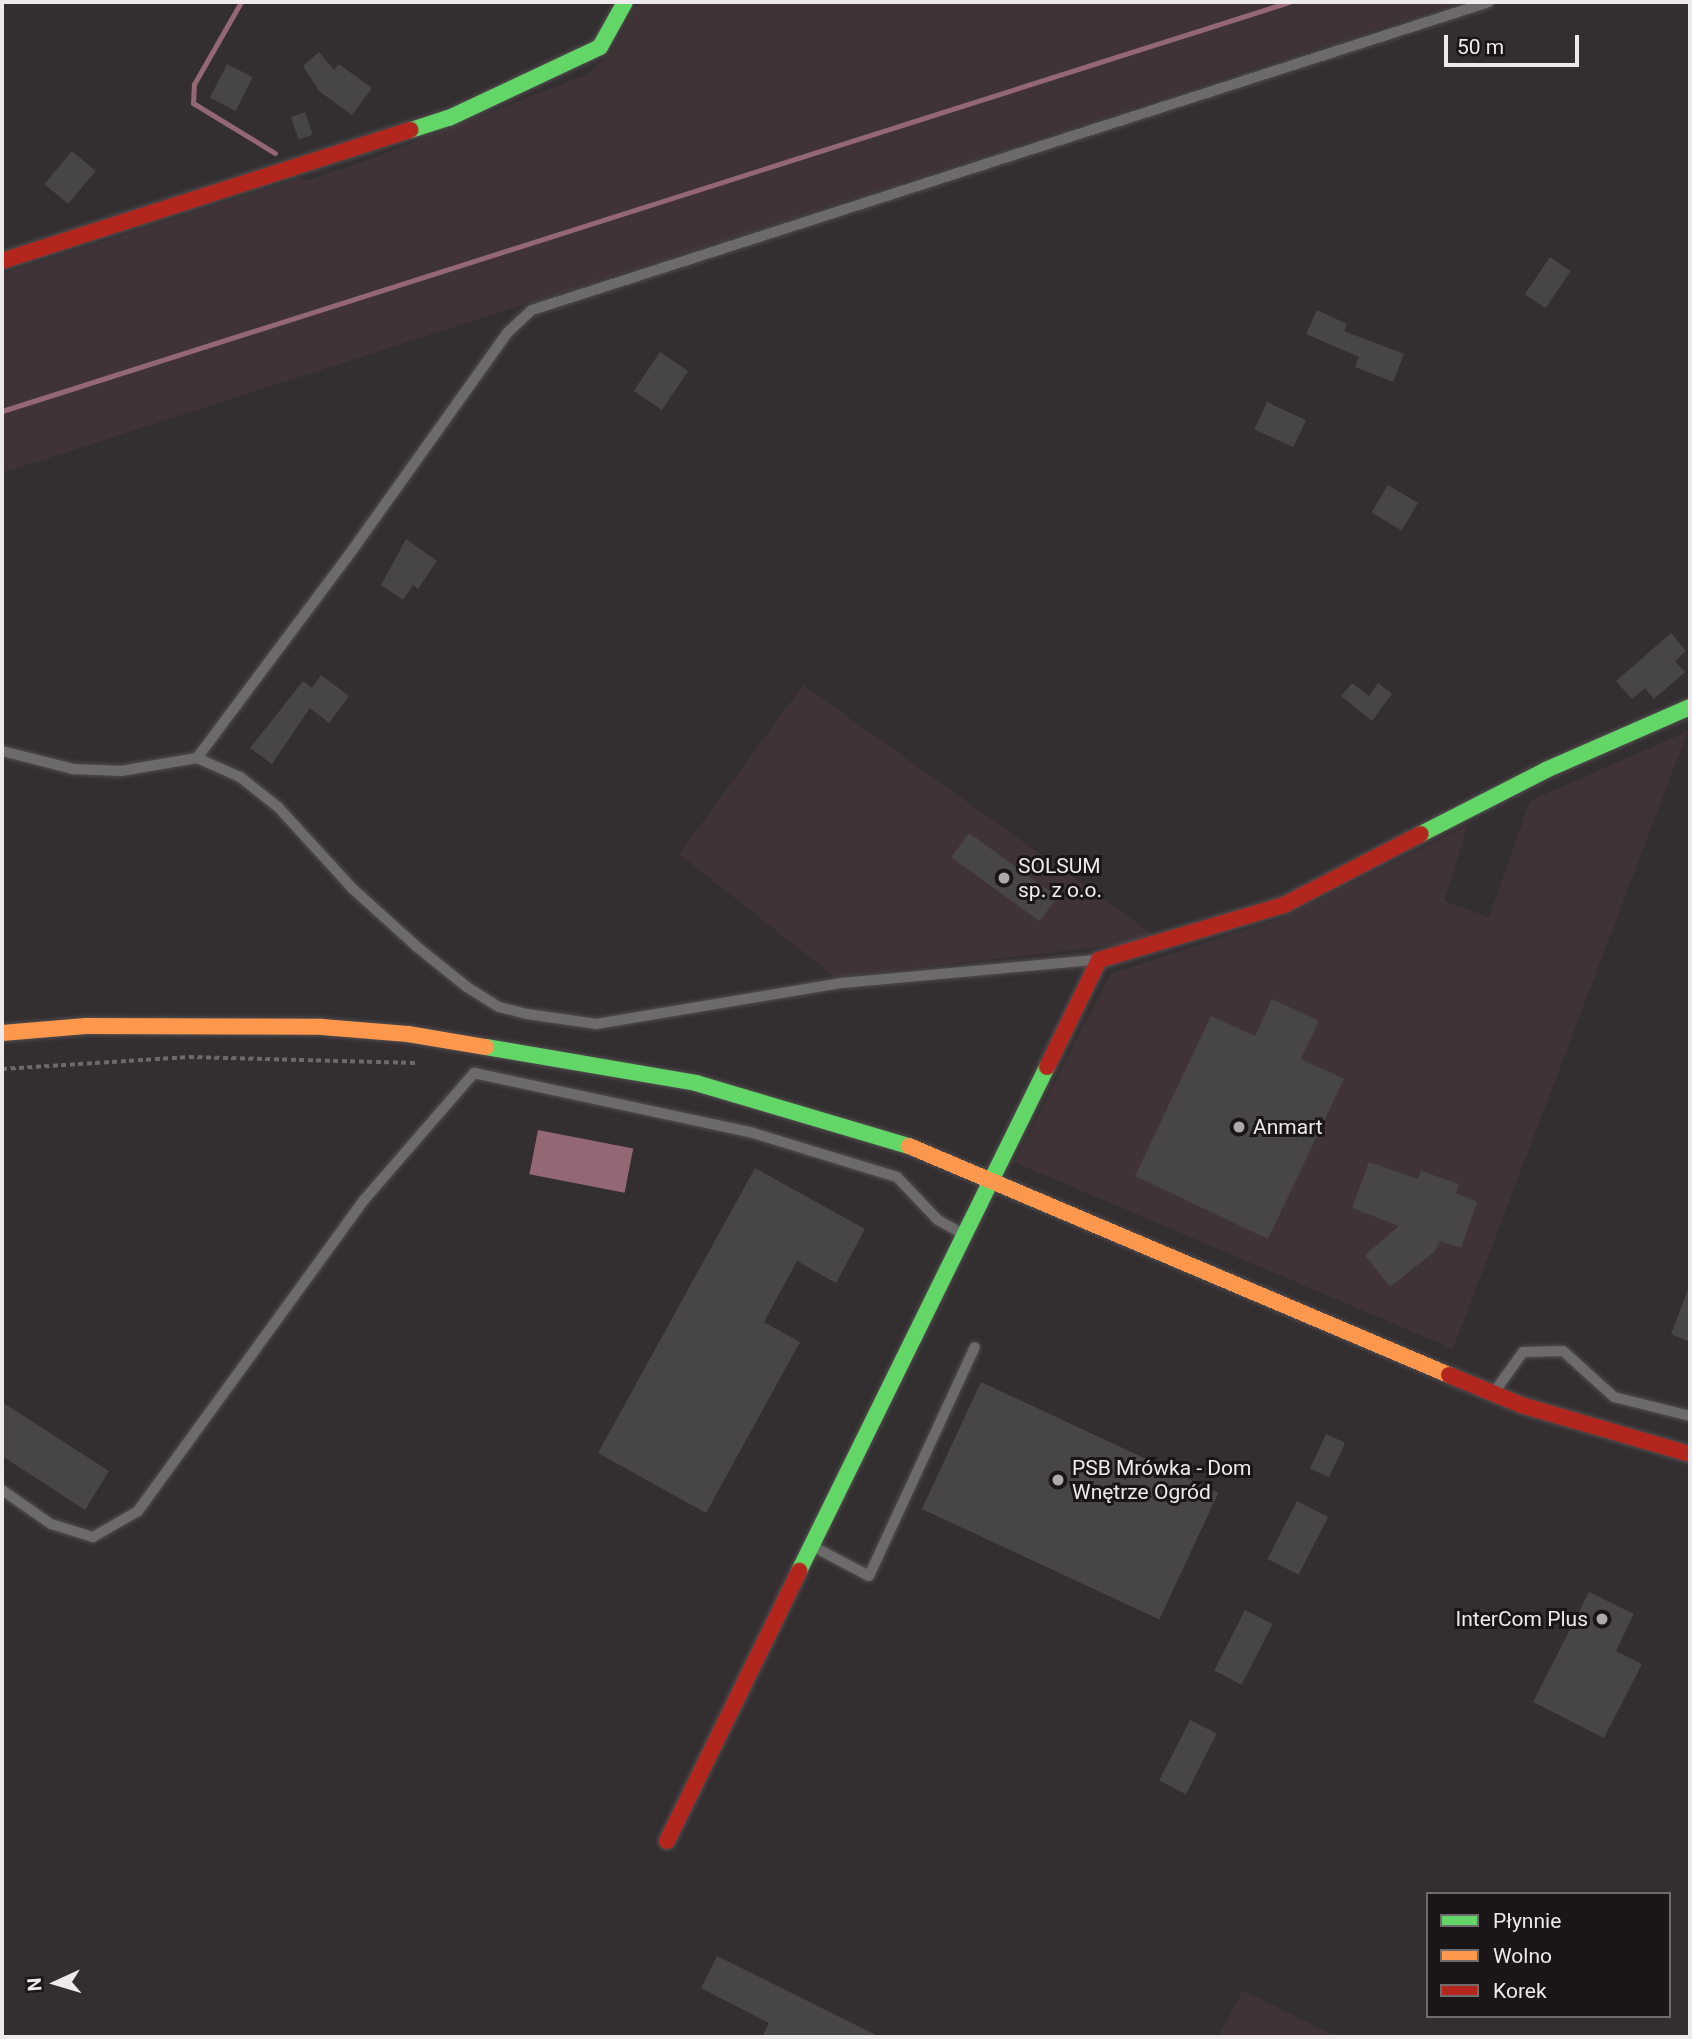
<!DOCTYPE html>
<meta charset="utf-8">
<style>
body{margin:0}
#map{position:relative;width:1692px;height:2039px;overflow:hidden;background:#332e30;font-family:Roboto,sans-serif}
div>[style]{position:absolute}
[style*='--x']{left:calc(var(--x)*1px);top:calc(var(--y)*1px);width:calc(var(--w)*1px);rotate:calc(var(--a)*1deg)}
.built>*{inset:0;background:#403337}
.water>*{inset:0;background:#936874;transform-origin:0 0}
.stream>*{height:5px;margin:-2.5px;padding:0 2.5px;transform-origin:2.5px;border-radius:2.5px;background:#936874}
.building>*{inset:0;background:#484546;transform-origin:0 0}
.path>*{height:3.5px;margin-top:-1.75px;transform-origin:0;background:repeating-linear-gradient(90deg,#6b6969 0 5px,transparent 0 8.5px)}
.roads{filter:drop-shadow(0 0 2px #514d4f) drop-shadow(0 0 2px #514d4f)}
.lane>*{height:10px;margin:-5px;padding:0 5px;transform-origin:5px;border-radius:5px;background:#6d6a6b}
.fast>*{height:16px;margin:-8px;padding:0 8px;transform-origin:8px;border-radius:8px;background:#63d668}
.slow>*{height:16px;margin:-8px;padding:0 8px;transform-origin:8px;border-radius:8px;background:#ff974d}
.jam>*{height:16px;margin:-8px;padding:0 8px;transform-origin:8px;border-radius:8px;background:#b3261e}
.dots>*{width:19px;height:19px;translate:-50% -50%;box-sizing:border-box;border:4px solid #1a1617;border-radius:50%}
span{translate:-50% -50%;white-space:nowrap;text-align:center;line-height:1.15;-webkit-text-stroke:6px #1a1617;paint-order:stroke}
.poi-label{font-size:21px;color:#eee9ea}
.left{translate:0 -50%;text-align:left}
.right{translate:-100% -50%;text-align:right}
.frame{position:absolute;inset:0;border:4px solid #eee9ea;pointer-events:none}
.legend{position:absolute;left:1426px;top:1892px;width:245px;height:126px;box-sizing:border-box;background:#1a1617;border:2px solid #6f6a6b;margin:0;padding:9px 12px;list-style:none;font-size:21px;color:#eee9ea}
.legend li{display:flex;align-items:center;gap:14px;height:35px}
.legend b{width:35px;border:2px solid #6f6a6b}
.north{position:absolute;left:21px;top:1948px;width:70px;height:70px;-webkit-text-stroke:5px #1a1617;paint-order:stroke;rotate:266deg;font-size:19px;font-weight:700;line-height:28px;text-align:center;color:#eee9ea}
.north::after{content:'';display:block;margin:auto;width:24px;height:32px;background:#eee9ea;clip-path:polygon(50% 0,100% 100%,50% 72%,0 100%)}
.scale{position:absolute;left:1444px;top:35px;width:135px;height:32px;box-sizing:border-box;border:4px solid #eee9ea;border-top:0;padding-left:9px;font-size:21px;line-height:24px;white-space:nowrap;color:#eee9ea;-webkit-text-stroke:5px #1a1617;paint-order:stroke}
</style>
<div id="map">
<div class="built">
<div style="clip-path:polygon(638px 2px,1460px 2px,2px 473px,2px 274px,300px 178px,309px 180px,357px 164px,588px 74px,612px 51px)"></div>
<div style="clip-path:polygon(803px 685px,1161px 940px,835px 977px,679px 854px)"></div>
<div style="clip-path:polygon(1688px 731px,1453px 1349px,1014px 1162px,1110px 974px,1285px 917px,1468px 825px,1444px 901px,1489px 917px,1530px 801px)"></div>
<div style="clip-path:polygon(1243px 1990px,1337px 2037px,1218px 2037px)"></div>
</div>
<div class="water">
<div style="left:538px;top:1130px;width:97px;height:45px;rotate:11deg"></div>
</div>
<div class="stream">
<div style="--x:241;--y:2;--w:95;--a:119.8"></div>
<div style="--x:194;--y:84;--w:19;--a:93"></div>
<div style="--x:193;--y:103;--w:96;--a:31.4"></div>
<div style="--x:2;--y:411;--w:1350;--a:-17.63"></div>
</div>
<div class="building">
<div style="clip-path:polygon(319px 52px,334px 70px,339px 64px,372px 88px,352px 115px,319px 91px,303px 66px)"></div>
<div style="left:227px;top:64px;width:29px;height:38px;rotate:27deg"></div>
<div style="left:305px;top:112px;width:24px;height:15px;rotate:71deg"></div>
<div style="left:72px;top:151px;width:31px;height:43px;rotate:40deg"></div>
<div style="left:1550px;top:257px;width:25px;height:45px;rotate:34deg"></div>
<div style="clip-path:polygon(1317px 310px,1347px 324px,1344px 331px,1404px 354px,1393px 382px,1355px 367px,1359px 357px,1306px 334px)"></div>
<div style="left:660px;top:352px;width:34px;height:47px;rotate:34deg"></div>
<div style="left:1267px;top:402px;width:43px;height:30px;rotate:25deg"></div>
<div style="left:1388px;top:485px;width:35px;height:32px;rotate:31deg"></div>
<div style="clip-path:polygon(406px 539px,437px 561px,418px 589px,413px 585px,403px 600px,381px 585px)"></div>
<div style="clip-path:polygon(1671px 633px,1686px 651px,1675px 661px,1685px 672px,1654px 699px,1645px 688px,1632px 699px,1616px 681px)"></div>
<div style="clip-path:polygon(321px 675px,349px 696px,329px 723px,310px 708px,272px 764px,250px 748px,303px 681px,312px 688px)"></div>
<div style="clip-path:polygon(1352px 683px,1369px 696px,1378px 683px,1392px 694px,1372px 721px,1341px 696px)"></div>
<div style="left:969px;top:833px;width:109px;height:30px;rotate:36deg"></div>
<div style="clip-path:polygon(1272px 999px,1319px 1021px,1301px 1059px,1344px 1079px,1268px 1239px,1135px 1176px,1211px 1016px,1255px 1036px)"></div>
<div style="clip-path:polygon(1369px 1162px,1418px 1179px,1421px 1171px,1459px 1184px,1456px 1193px,1477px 1202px,1461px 1248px,1440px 1241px,1435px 1251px,1390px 1287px,1365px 1255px,1399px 1226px,1352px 1208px)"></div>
<div style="clip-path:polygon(755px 1168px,865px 1229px,836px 1283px,797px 1261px,764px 1322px,800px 1342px,706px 1513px,598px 1453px)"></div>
<div style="clip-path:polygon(1689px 1287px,1690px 1287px,1690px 1342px,1671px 1334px)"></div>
<div style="left:981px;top:1382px;width:262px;height:140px;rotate:25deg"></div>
<div style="clip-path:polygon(2px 1402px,109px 1471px,85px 1510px,2px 1456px)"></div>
<div style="left:1326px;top:1434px;width:21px;height:38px;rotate:25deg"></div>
<div style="left:1297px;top:1501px;width:35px;height:65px;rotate:27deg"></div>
<div style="clip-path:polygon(1589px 1592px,1634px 1614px,1616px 1651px,1642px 1664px,1604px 1738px,1533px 1702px)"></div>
<div style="left:1245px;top:1610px;width:31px;height:68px;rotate:27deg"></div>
<div style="left:1190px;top:1720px;width:30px;height:68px;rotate:27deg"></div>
<div style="clip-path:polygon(717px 1956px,880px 2037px,762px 2037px,769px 2023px,701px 1988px)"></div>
</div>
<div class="path">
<div style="--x:2;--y:1069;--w:187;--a:-3.7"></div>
<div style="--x:189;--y:1057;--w:227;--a:1.5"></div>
</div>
<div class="roads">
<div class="lane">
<div style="--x:2;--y:751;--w:73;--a:14.2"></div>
<div style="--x:73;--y:769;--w:48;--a:2.4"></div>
<div style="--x:121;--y:771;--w:77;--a:-9.7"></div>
<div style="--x:197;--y:758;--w:47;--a:23.8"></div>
<div style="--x:240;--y:777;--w:48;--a:38.3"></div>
<div style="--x:278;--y:807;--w:111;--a:47.6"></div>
<div style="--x:353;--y:889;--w:85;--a:42.1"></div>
<div style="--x:416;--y:946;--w:65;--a:38.8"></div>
<div style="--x:467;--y:987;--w:38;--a:32"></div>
<div style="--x:499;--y:1007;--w:29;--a:14"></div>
<div style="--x:527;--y:1014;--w:70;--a:8.2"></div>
<div style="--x:596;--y:1024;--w:248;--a:-9.5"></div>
<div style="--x:841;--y:983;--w:253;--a:-5.2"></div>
<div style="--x:197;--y:758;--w:249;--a:-53.2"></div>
<div style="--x:346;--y:559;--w:277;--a:-54.5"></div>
<div style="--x:507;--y:333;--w:34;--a:-43"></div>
<div style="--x:532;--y:310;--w:1005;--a:-17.84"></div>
<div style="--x:1495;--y:1391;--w:48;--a:-54.3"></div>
<div style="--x:1523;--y:1352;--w:40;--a:-1.4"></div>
<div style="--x:1563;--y:1351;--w:69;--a:42"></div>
<div style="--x:1614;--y:1397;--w:78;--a:14"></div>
<div style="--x:2;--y:1490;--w:60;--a:34.8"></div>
<div style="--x:51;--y:1524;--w:44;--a:17.2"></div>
<div style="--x:93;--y:1537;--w:52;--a:-30"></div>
<div style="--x:138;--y:1511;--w:384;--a:-54"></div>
<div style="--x:364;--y:1200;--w:168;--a:-49.1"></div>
<div style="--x:474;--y:1073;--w:285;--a:12.1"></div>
<div style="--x:753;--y:1133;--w:151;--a:17"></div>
<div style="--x:897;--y:1177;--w:59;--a:46.4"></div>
<div style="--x:938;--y:1220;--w:29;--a:29"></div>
<div style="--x:814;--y:1547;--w:62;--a:27.8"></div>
<div style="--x:869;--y:1576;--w:252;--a:-65.2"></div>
</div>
<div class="fast">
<div style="--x:411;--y:130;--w:40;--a:-18"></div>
<div style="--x:449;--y:118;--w:167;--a:-25.2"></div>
<div style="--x:600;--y:47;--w:51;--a:-60.9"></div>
<div style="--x:1421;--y:834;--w:140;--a:-27.1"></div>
<div style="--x:1546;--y:770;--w:157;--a:-23.6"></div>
<div style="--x:486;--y:1047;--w:213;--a:9.7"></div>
<div style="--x:696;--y:1083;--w:222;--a:16.5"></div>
<div style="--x:799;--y:1571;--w:562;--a:-63.8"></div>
</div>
<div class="slow">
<div style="--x:2;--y:1033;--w:84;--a:-4.8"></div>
<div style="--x:86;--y:1026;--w:236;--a:0.2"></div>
<div style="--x:322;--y:1027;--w:86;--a:4.7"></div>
<div style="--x:408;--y:1034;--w:79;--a:9.5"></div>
<div style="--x:909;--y:1146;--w:587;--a:22.98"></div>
</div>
<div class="jam">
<div style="--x:2;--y:261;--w:429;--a:-17.8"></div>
<div style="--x:1047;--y:1067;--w:119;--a:-64.1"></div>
<div style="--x:1099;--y:960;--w:193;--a:-16.6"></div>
<div style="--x:1284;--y:905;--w:154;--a:-27.4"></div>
<div style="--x:1449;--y:1375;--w:78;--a:22.6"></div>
<div style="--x:1521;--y:1405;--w:176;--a:16.2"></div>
<div style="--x:667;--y:1841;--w:301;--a:-63.9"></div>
</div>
</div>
<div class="dots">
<div style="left:1004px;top:878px;background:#ada8a9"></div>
<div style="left:1239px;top:1127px;background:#ada8a9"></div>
<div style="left:1058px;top:1480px;background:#ada8a9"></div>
<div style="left:1602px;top:1619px;background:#ada8a9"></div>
</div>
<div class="poi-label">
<span class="left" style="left:1018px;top:878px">SOLSUM<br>sp. z o.o.</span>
<span class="left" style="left:1253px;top:1127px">Anmart</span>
<span class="left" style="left:1072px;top:1480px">PSB Mrówka - Dom<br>Wnętrze Ogród</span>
<span class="right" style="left:1588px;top:1619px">InterCom Plus</span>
</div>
<div class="frame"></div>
<ul class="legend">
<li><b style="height:9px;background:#63d668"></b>Płynnie</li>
<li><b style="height:9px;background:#ff974d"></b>Wolno</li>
<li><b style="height:9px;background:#b3261e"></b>Korek</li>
</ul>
<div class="north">N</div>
<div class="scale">50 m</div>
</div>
